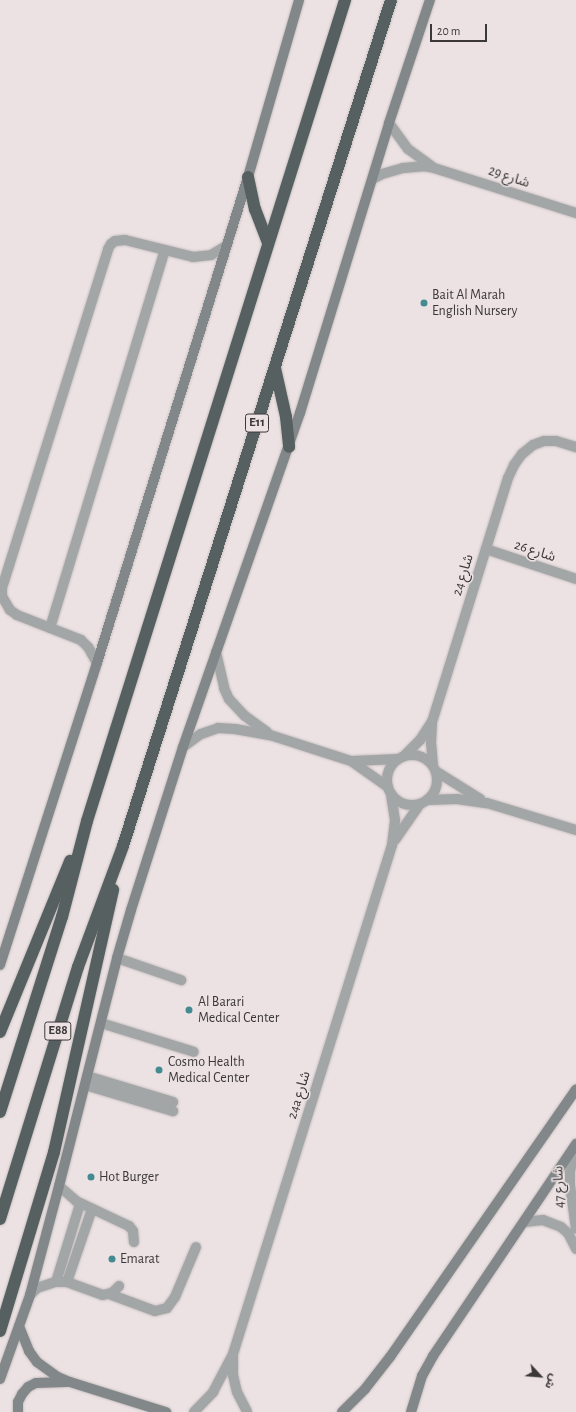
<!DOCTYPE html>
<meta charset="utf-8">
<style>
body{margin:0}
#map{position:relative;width:576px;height:1412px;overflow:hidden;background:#ece2e3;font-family:"Alegreya Sans","Noto Sans Arabic",sans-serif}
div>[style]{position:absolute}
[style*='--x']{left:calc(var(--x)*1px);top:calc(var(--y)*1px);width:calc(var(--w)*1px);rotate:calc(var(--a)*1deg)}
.roads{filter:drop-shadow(0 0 1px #c9c0c1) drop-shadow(0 0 1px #c9c0c1)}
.lane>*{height:10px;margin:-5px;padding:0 5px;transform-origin:5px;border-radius:5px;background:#a2a6a7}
.street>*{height:10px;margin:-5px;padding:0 5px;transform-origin:5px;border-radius:5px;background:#a2a6a7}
.street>.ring{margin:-5px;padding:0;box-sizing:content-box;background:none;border:10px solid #a2a6a7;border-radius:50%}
.secondary>*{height:10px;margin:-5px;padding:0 5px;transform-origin:5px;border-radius:5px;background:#828889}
.highway>*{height:12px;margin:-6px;padding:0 6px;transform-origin:6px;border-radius:6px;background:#576061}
.dots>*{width:11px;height:11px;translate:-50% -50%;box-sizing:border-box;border:2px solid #ece2e3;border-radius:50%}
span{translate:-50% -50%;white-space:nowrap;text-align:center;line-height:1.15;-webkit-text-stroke:3px #ece2e3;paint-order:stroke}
.shield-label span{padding:1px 3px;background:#ece2e3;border:1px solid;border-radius:3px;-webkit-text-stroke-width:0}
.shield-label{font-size:13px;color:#3c3839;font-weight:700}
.street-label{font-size:14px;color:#3c3839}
.poi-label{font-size:14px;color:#3c3839}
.left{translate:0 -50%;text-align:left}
.north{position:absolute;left:520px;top:1356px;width:40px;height:40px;-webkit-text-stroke:3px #ece2e3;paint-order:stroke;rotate:116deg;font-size:11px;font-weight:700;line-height:16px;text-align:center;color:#3c3839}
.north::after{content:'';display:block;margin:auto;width:14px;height:18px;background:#3c3839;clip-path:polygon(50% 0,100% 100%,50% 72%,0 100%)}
.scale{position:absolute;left:430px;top:24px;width:57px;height:18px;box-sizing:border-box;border:2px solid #3c3839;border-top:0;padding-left:5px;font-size:12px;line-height:14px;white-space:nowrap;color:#3c3839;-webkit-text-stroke:3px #ece2e3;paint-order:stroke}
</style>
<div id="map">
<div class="roads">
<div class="lane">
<div style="--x:50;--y:628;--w:395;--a:-73.1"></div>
<div style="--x:97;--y:663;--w:18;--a:-119"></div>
<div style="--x:88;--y:647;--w:10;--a:-135"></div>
<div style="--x:81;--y:640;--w:69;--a:-158.7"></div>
<div style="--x:17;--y:615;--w:9;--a:-144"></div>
<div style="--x:10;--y:610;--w:16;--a:-120"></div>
<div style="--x:2;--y:596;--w:8;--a:-90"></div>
<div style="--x:2;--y:588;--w:355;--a:-72.6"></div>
<div style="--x:108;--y:249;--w:6;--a:-59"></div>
<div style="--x:111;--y:244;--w:5;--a:-37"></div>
<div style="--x:115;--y:241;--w:10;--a:-6"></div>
<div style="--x:125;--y:240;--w:70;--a:14"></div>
<div style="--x:193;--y:257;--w:18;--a:-6"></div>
<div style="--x:211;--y:255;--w:17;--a:-31"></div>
<div style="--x:117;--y:958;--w:68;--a:19"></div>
<div style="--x:101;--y:1023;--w:97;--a:17.3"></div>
<div style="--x:87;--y:1076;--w:90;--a:16.8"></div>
<div style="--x:85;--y:1085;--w:92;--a:16.5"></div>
<div style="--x:59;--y:1186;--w:23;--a:41"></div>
<div style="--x:76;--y:1201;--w:59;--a:25.3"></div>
<div style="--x:129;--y:1226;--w:6;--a:51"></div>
<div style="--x:133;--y:1231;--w:11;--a:85"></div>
<div style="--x:56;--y:1282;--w:82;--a:-72.9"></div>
<div style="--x:67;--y:1282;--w:77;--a:-71.1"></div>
<div style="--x:109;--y:1294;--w:49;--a:20.3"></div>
<div style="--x:155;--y:1311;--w:12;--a:-14"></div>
<div style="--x:167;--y:1308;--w:14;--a:-54"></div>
<div style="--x:175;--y:1297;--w:54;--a:-67.2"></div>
<div style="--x:30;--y:1295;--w:10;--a:-45"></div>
<div style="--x:37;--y:1288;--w:20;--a:-18"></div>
<div style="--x:56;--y:1282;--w:11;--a:0"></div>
<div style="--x:67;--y:1282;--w:38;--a:20"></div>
<div style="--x:103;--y:1295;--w:9;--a:-13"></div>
<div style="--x:112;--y:1293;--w:10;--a:-45"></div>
</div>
<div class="street">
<div style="--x:389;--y:123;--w:32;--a:54"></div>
<div style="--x:408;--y:149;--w:29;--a:36"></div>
<div style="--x:373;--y:179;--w:10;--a:-29"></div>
<div style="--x:382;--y:174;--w:22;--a:-16"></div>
<div style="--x:403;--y:168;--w:21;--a:-5"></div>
<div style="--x:424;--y:166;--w:10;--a:11"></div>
<div style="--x:434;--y:168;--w:149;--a:17.6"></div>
<div style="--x:486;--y:549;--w:95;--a:18.4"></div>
<div style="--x:216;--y:652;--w:37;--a:77"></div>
<div style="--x:224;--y:688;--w:12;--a:66"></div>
<div style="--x:229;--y:699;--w:23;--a:47"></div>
<div style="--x:245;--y:716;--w:27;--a:36"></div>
<div style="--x:183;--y:747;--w:22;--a:-36"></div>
<div style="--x:201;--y:734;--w:18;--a:-19"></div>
<div style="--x:218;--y:728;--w:17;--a:3"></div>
<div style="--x:235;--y:729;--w:36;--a:10"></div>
<div style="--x:270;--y:735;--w:85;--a:17.8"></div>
<div style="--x:351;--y:761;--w:45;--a:35.1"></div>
<div class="ring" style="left:387px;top:755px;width:40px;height:40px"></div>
<div style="--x:405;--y:755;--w:21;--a:-45"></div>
<div style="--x:420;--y:740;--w:20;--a:-57"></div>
<div style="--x:353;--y:761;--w:45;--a:-2.5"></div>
<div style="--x:433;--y:765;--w:22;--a:-95"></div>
<div style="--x:431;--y:743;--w:21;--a:-87"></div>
<div style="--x:432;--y:722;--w:256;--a:-72.7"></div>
<div style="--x:508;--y:478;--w:14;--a:-65"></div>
<div style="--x:514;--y:465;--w:14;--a:-54"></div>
<div style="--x:522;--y:454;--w:14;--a:-39"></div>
<div style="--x:533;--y:445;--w:12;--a:-20"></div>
<div style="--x:544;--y:441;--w:12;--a:0"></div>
<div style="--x:556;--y:441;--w:21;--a:17"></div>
<div style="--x:437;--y:772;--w:51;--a:32.1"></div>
<div style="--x:427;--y:800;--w:30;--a:-2"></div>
<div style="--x:457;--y:799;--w:30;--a:8"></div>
<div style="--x:487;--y:803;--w:93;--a:16.9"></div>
<div style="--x:395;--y:840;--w:44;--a:-55.2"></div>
<div style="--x:575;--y:1146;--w:26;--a:101"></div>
<div style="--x:570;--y:1172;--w:13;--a:90"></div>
<div style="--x:570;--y:1185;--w:44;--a:82.2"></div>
<div style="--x:524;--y:1222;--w:19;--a:-6"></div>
<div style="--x:543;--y:1220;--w:19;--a:21"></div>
<div style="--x:561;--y:1227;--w:9;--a:41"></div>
<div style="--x:568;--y:1233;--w:18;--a:63"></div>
<div style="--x:233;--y:1357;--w:18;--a:90"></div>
<div style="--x:233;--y:1375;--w:17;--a:77"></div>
<div style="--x:237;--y:1392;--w:22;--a:63"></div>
<div style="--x:194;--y:1412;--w:28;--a:-46"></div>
<div style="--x:213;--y:1392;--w:43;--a:-62.2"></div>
<div style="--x:233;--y:1354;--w:533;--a:-72.65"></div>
<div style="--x:392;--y:845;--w:25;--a:-83"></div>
<div style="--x:395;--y:820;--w:25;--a:-99"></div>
</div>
<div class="secondary">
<div style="--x:0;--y:965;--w:317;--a:-72.2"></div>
<div style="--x:97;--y:663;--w:509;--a:-72.74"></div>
<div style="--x:248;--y:177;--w:184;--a:-73.9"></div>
<div style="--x:19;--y:1326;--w:27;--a:68"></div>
<div style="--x:29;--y:1351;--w:14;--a:54"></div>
<div style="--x:37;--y:1362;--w:26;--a:36"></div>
<div style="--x:58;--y:1377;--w:13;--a:23"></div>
<div style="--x:70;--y:1382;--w:101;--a:17.4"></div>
<div style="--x:0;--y:1379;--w:89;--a:-70.3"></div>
<div style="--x:30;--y:1295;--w:113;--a:-75.1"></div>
<div style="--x:59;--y:1186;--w:235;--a:-75.7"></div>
<div style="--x:117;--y:958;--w:50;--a:-73.7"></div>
<div style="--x:131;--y:910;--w:171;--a:-72.3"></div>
<div style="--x:183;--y:747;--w:354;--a:-70.7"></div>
<div style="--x:300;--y:413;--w:303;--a:-72.9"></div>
<div style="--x:389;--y:123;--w:130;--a:-71.6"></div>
<div style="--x:18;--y:1412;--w:10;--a:-90"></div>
<div style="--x:18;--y:1402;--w:9;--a:-63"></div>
<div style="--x:22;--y:1394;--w:9;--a:-49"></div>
<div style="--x:28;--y:1387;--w:9;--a:-27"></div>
<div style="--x:36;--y:1383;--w:30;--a:-2"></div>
<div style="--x:342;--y:1412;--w:33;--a:-45"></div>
<div style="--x:365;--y:1389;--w:41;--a:-52"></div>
<div style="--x:390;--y:1357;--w:326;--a:-55.2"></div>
<div style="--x:411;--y:1412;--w:38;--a:-73"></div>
<div style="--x:422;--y:1376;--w:23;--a:-61"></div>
<div style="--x:433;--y:1356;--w:256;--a:-56"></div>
</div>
<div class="highway">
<div style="--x:248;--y:177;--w:33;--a:78"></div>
<div style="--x:255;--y:209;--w:36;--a:69"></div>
<div style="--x:275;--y:368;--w:50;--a:77.3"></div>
<div style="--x:286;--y:417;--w:30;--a:84"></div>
<div style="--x:0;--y:1032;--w:185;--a:-67.7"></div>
<div style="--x:0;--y:1112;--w:205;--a:-72.4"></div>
<div style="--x:62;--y:917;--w:99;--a:-75.4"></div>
<div style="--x:87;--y:821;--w:861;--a:-72.55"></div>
<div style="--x:0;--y:1219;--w:264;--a:-72.8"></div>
<div style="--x:78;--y:967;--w:129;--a:-69.6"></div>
<div style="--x:123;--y:846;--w:887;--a:-72.42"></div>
<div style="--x:0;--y:1331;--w:187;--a:-73.2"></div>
<div style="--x:54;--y:1152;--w:269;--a:-77.3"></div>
</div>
</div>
<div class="dots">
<div style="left:424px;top:303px;background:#438a91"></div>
<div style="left:189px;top:1010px;background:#438a91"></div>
<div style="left:159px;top:1070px;background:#438a91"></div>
<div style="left:91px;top:1177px;background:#438a91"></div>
<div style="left:112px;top:1259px;background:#438a91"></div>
</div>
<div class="shield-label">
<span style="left:257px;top:423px">E11</span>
<span style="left:58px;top:1031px">E88</span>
</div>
<div class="street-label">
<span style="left:509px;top:177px;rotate:18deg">شارع 29</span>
<span style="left:535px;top:551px;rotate:18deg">شارع 26</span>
<span style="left:463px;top:575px;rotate:-73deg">شارع 24</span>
<span style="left:299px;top:1095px;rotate:-73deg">24a شارع</span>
<span style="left:559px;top:1187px;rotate:-92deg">شارع 47</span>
</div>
<div class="poi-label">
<span class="left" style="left:432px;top:303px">Bait Al Marah<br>English Nursery</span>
<span class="left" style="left:198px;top:1010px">Al Barari<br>Medical Center</span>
<span class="left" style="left:168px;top:1070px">Cosmo Health<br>Medical Center</span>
<span class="left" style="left:99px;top:1177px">Hot Burger</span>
<span class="left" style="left:120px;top:1259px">Emarat</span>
</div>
<div class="north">ش</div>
<div class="scale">20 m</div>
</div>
